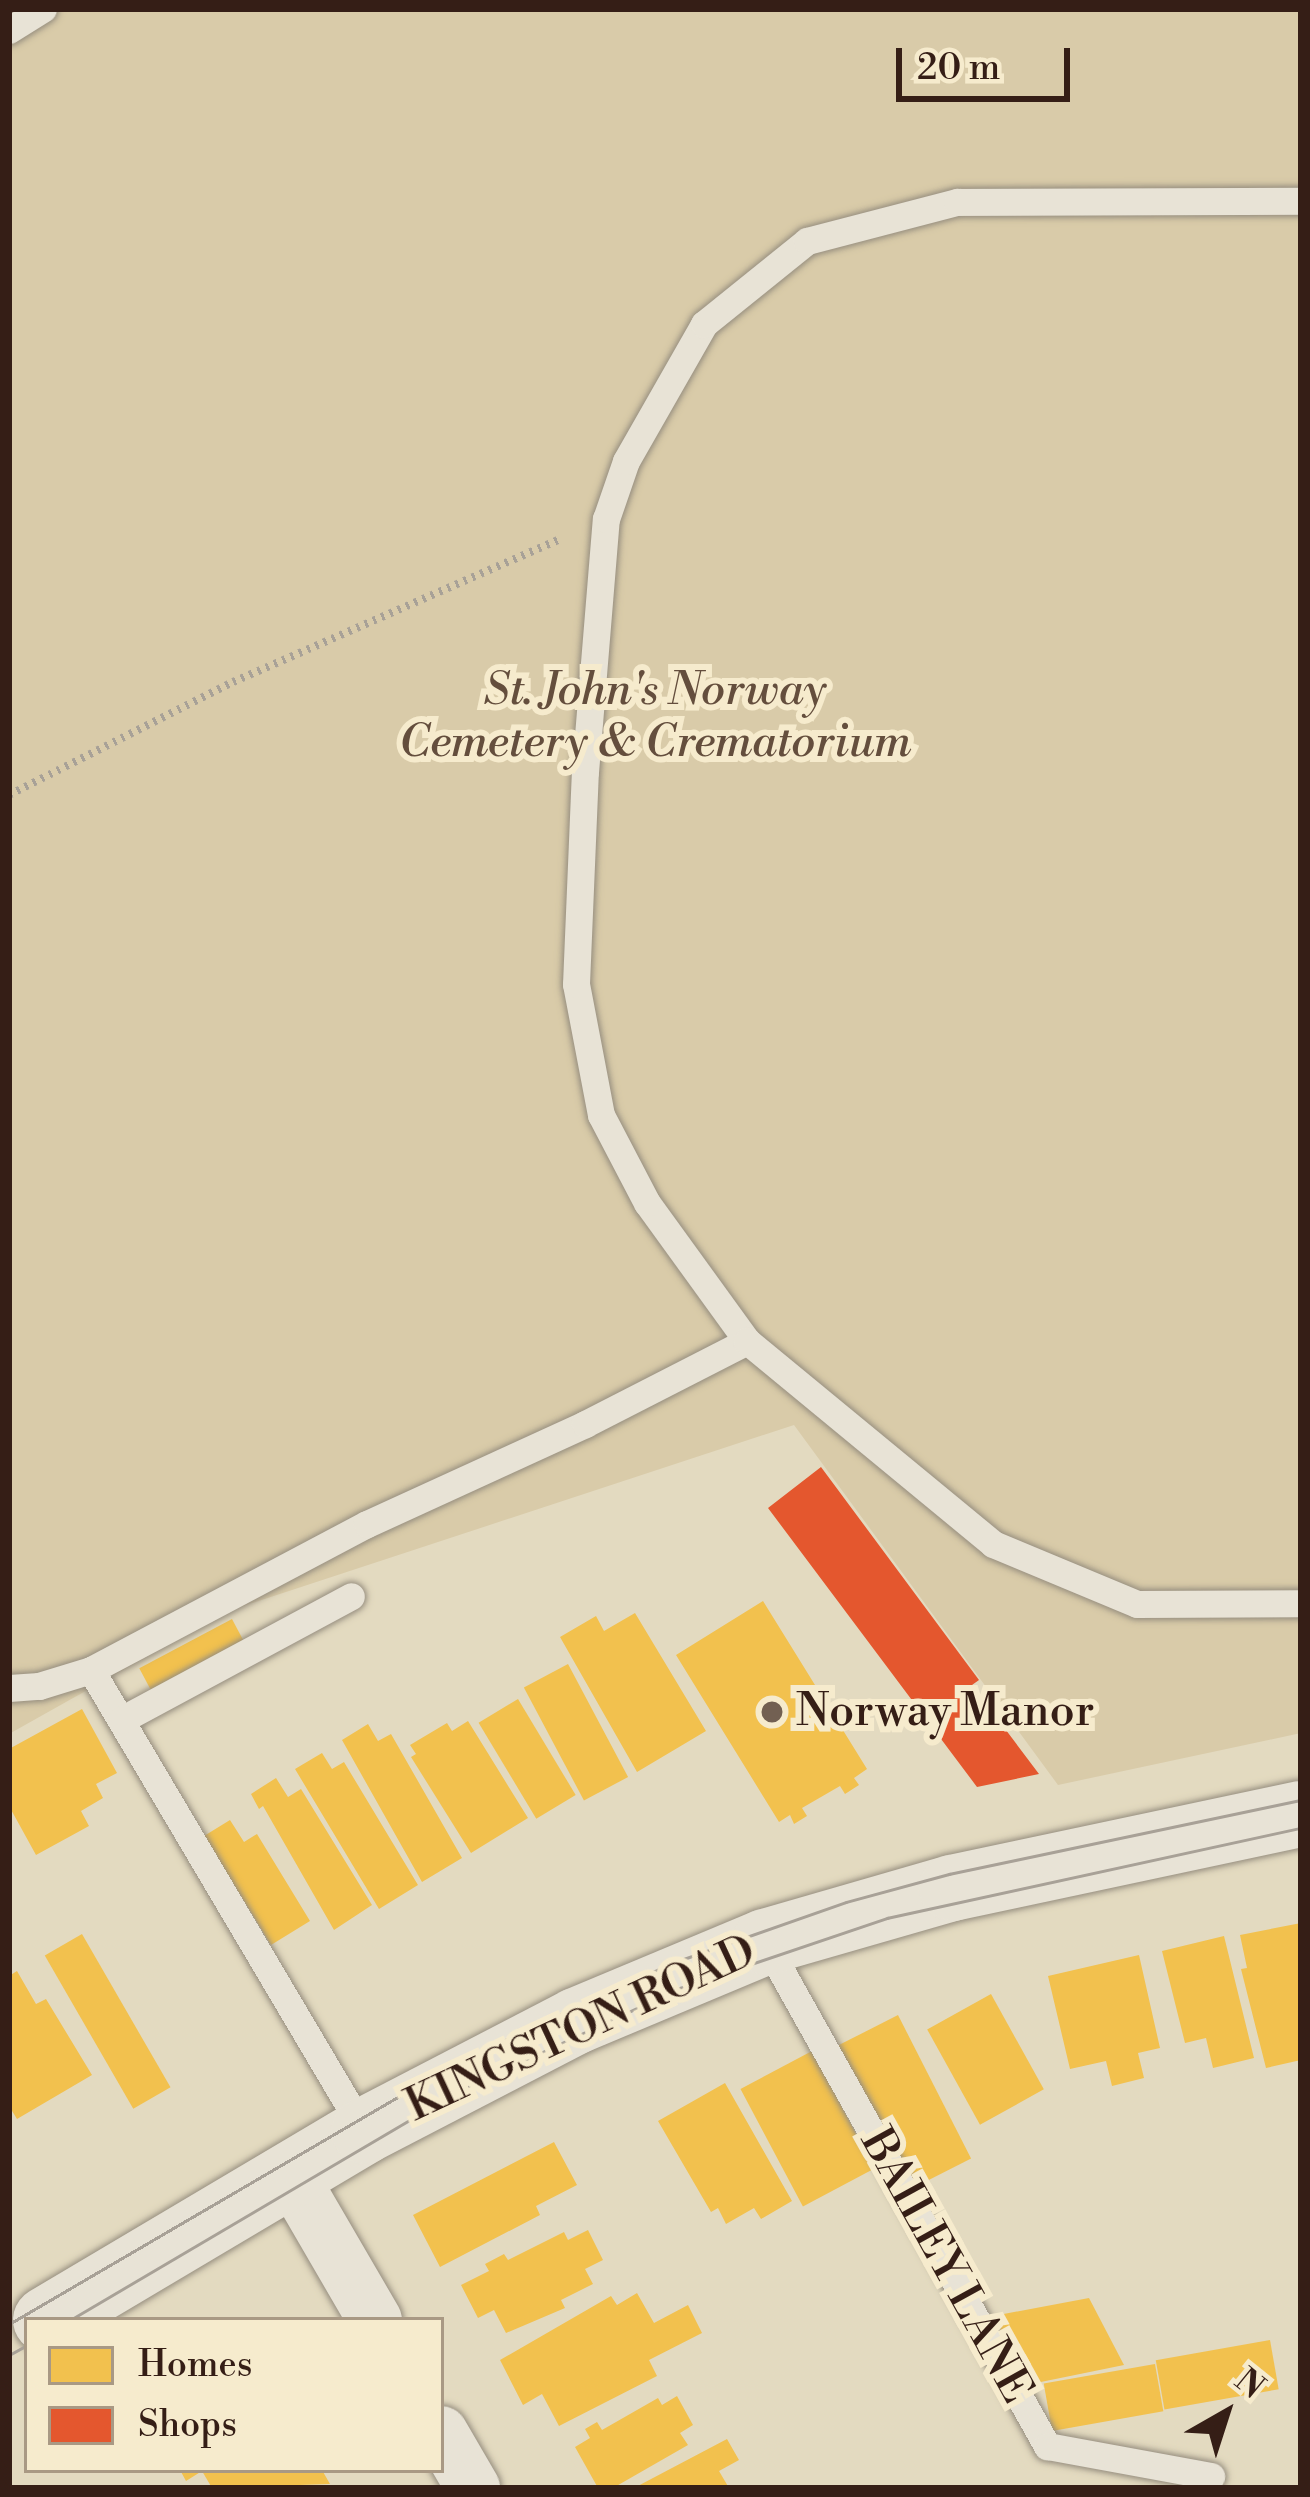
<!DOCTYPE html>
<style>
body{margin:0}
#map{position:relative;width:1310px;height:2497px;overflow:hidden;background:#e3dac0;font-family:"Libre Bodoni",serif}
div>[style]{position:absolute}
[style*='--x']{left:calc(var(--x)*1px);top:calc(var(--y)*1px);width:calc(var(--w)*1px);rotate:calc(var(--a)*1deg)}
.green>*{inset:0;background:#d9cba9}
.homes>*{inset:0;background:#f2c14e;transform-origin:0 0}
.shops>*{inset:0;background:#e4572e}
.path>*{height:8px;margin-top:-4px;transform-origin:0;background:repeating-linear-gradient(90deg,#a8a197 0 3px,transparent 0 9px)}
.roads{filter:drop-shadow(0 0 3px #968e7f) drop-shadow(0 0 3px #968e7f)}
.lane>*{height:27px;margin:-13.5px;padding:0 13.5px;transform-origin:13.5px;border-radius:13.5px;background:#e8e3d6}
.street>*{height:54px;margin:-27px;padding:0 27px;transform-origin:27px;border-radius:27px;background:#e8e3d6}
.secondary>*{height:66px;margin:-33px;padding:0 33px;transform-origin:33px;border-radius:33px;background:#e8e3d6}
.tram>*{height:3px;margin:-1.5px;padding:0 1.5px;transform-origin:1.5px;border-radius:1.5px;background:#a8a197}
.dots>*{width:33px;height:33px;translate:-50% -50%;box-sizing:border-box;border:6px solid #f6ebcd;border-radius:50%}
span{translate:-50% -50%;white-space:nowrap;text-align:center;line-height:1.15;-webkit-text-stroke:12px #f6ebcd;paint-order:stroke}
.park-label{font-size:45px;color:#644e3d;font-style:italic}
.poi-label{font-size:45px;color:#351e16}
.left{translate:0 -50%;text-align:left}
.street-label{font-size:45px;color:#351e16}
.frame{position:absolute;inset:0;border:12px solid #351e16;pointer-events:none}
.legend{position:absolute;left:24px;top:2317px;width:420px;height:156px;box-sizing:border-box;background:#f6ebcd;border:3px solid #a99984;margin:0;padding:15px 21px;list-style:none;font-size:36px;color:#351e16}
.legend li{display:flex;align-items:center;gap:24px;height:60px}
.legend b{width:60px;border:3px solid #a99984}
.north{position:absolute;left:1166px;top:2353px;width:120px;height:120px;-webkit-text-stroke:9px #f6ebcd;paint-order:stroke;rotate:39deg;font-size:33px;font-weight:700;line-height:48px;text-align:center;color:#351e16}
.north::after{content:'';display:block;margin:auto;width:42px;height:54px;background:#351e16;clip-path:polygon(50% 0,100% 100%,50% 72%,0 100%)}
.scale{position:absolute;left:896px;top:48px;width:174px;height:54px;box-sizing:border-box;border:6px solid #351e16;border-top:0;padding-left:15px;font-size:36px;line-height:42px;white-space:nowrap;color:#351e16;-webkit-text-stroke:9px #f6ebcd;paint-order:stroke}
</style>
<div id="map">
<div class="green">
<div style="clip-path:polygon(9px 9px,1301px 9px,1301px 1733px,1058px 1785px,794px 1425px,228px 1611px,9px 1734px)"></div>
</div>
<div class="homes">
<div style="clip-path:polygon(763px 1601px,867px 1769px,854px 1778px,859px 1785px,845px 1794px,840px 1786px,802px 1808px,807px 1816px,794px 1824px,790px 1815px,779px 1822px,676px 1655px)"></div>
<div style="clip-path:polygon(635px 1613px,706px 1731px,637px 1772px,560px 1637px,596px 1616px,604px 1631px)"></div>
<div style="left:232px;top:1619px;width:26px;height:105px;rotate:62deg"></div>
<div style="left:568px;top:1664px;width:128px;height:50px;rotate:62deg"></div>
<div style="left:518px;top:1699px;width:112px;height:46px;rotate:59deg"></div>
<div style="clip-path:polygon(82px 1709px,117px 1773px,96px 1784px,103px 1798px,81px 1811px,89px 1826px,36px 1855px,9px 1806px,9px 1749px)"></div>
<div style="clip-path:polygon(468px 1721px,528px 1818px,471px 1853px,411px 1757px,416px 1754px,410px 1745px,447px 1723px,452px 1731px)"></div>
<div style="clip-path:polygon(368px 1724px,378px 1741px,391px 1734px,462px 1858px,422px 1882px,342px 1740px)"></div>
<div style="clip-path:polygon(322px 1753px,332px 1769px,344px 1762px,418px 1885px,379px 1909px,295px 1769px)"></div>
<div style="clip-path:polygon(276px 1778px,288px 1797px,301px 1789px,372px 1905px,334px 1930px,263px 1806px,259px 1809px,251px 1794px)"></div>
<div style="clip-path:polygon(230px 1820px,244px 1842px,257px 1834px,310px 1921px,271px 1945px,204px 1836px)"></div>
<div style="clip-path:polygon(1301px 1923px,1301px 2060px,1266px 2068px,1241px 1969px,1247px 1968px,1240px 1935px)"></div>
<div style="left:82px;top:1934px;width:177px;height:43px;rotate:60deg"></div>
<div style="clip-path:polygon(1224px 1936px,1254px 2058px,1213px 2068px,1206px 2038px,1185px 2043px,1162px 1951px)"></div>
<div style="clip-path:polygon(1139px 1955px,1160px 2048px,1138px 2053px,1144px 2078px,1112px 2086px,1106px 2061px,1070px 2069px,1048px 1976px)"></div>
<div style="clip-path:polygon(17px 1971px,36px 2004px,46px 1999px,92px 2075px,17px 2119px,9px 2106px,9px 1976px)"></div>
<div style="left:991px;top:1994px;width:109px;height:73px;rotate:61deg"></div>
<div style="left:898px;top:2015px;width:161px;height:68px;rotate:63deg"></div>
<div style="left:812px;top:2051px;width:133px;height:81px;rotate:62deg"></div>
<div style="clip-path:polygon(725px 2083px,792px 2201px,761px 2219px,754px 2208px,726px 2224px,718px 2208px,711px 2212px,658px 2121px)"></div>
<div style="clip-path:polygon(554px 2142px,577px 2185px,536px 2206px,540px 2215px,440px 2267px,413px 2215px)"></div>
<div style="clip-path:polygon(588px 2230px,603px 2260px,585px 2269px,593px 2284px,561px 2300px,565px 2308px,506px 2333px,494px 2310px,478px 2318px,461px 2285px,489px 2271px,485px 2264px,504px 2254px,508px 2260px,564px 2232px,568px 2240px)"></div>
<div style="clip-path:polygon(637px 2293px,654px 2323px,688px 2305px,702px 2333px,649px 2360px,657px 2376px,559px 2426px,542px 2394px,523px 2405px,500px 2360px,611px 2296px,617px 2305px)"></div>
<div style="clip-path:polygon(1089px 2298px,1124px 2365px,1031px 2384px,993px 2316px)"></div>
<div style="left:1270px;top:2340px;width:50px;height:116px;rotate:80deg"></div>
<div style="left:1155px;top:2364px;width:48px;height:113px;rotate:80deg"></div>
<div style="clip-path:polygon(677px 2396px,693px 2425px,680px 2433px,688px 2445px,613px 2488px,598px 2488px,575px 2447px,590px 2438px,585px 2429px,597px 2422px,602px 2430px,658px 2398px,662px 2405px)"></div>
<div style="clip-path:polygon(727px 2439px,739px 2460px,719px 2471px,729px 2488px,634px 2488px)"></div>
<div style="clip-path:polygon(180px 2470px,322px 2470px,330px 2484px,212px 2488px,202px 2471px,186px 2481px)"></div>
</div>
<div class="shops">
<div style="clip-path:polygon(821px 1467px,979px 1680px,972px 1685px,1039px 1774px,977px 1787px,768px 1508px)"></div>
</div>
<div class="path">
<div style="--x:9;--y:795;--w:251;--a:-26.8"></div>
<div style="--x:233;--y:682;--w:359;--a:-23.6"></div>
</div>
<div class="roads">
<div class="lane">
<div style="--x:9;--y:30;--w:40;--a:-32"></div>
<div style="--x:747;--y:1341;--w:170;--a:-125.9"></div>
<div style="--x:647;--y:1203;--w:99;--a:-117.6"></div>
<div style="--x:601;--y:1115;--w:133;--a:-100.8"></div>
<div style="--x:576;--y:984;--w:212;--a:-87.6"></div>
<div style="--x:585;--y:772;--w:254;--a:-85.3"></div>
<div style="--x:606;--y:519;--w:61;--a:-71"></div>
<div style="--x:626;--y:461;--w:158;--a:-60.3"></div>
<div style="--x:704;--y:324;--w:132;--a:-38.9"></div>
<div style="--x:807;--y:241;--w:155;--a:-14.6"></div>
<div style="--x:957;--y:202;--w:344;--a:-0.2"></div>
<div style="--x:91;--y:1670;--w:536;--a:59.37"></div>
<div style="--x:9;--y:1688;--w:30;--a:-4"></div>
<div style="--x:39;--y:1686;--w:54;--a:-17.1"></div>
<div style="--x:91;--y:1670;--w:312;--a:-27.9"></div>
<div style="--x:367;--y:1524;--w:240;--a:-24.6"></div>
<div style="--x:585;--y:1424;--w:182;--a:-27.1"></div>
<div style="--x:747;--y:1341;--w:319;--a:39.5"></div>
<div style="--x:993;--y:1544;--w:156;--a:22.6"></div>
<div style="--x:1137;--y:1604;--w:164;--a:-0.3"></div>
<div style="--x:121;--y:1720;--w:261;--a:-28.3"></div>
<div style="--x:765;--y:1942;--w:578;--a:60.77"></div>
<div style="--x:1047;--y:2446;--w:167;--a:10.4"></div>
</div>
<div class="street">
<div style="--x:290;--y:2174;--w:169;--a:59.8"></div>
<div style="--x:441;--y:2433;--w:64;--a:59.8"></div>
</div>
<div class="secondary">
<div style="--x:46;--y:2320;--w:370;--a:-30.7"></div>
<div style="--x:364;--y:2131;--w:239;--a:-27.4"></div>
<div style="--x:576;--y:2021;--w:205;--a:-22.7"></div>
<div style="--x:765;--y:1942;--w:195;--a:-16.1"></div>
<div style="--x:952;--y:1888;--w:357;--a:-12"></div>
</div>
</div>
<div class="tram">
<div style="--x:70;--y:2320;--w:454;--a:-30.5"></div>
<div style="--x:461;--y:2090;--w:242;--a:-25"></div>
<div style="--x:680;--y:1988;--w:219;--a:-18.7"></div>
<div style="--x:887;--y:1918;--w:424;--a:-12.3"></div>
<div style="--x:9;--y:2324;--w:521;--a:-30.3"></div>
<div style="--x:459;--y:2061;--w:234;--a:-24.7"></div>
<div style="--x:672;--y:1963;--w:184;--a:-19.3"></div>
<div style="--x:846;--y:1902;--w:107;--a:-15.2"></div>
<div style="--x:949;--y:1874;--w:360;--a:-11.9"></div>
<div style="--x:9;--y:2355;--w:21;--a:-29"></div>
</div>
<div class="dots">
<div style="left:772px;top:1712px;background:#726052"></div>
</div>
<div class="park-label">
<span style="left:655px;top:717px">St. John's Norway<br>Cemetery &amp; Crematorium</span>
</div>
<div class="poi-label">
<span class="left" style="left:796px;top:1712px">Norway Manor</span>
</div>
<div class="street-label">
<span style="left:581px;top:2029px;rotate:-25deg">KINGSTON ROAD</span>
<span style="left:946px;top:2266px;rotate:61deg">BAILEY LANE</span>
</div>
<div class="frame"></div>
<ul class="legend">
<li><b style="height:33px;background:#f2c14e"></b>Homes</li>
<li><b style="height:33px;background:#e4572e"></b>Shops</li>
</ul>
<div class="north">N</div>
<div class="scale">20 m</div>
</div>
